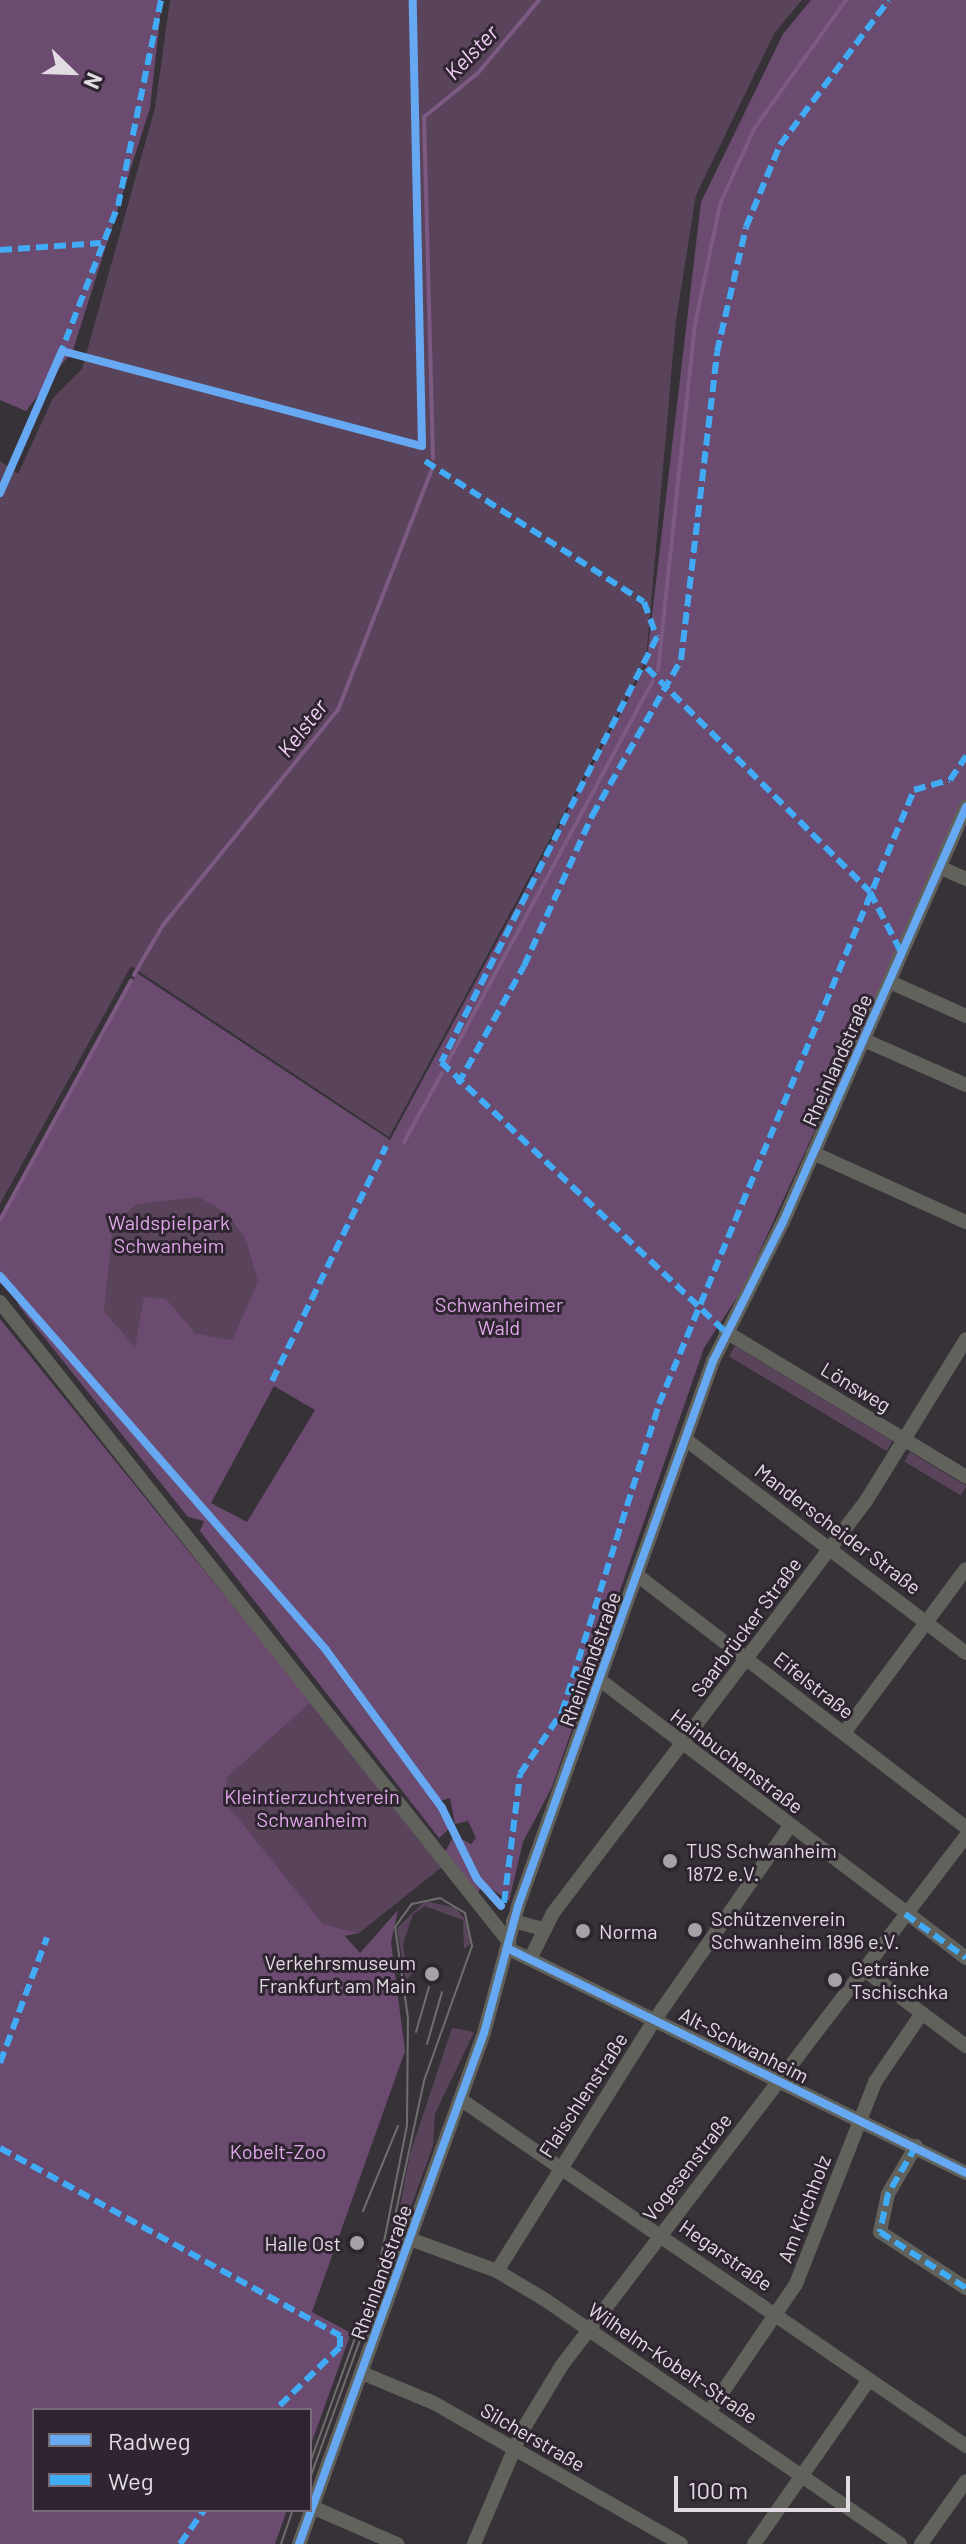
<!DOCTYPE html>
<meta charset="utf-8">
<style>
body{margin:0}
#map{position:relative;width:966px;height:2544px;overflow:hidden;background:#373238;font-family:Barlow,sans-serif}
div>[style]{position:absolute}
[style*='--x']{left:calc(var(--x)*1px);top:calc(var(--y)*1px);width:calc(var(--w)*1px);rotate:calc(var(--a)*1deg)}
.green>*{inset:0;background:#59445c;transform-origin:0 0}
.forest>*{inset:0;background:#6b4b70}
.stream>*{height:4px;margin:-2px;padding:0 2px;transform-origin:2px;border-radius:2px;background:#7c5a82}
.minor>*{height:14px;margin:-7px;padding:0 7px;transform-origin:7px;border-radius:7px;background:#62625d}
.tram>*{height:2px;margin:-1px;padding:0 1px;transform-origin:1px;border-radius:1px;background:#6f6e6e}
.quiet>*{height:6px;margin-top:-3px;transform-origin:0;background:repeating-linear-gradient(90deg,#42abf6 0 12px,transparent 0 18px)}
.cycleway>*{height:8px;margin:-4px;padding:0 4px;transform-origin:4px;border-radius:4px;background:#66a8f1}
.dots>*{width:22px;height:22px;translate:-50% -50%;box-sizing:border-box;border:4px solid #2f2531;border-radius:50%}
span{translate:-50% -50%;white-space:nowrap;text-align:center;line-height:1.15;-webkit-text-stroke:6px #2f2531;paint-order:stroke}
.street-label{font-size:20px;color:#e2dbe3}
.park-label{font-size:20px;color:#dfa7e9}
.poi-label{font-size:20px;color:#e2dbe3}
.left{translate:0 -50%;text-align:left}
.right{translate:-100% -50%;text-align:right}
.water-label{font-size:22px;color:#f2d0f8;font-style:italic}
.legend{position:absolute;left:32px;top:2408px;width:280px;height:104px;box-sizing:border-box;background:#2f2531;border:2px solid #776e78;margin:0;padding:10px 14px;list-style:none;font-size:24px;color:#e2dbe3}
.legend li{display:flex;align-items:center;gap:16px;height:40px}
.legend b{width:40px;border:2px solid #776e78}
.north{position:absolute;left:32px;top:32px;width:80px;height:80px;-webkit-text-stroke:6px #2f2531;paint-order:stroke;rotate:113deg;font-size:22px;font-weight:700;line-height:32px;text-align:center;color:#e2dbe3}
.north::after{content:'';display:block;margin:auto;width:28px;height:36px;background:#e2dbe3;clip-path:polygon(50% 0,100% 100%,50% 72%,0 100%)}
.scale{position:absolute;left:674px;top:2476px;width:176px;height:36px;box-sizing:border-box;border:4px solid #e2dbe3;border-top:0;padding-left:10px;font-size:24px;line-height:28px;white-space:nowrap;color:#e2dbe3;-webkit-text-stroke:6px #2f2531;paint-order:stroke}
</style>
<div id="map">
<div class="green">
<div style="clip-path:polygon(170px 0,802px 0,775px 32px,696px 195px,676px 320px,646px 661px,389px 1137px,131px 966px,0 1204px,0 461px,18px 474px,53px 398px,82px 369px,155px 108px)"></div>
<div style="clip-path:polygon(135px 990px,371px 1147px,204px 1491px,0 1245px)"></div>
<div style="left:735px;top:1346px;width:184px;height:12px;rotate:31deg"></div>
<div style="left:910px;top:1452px;width:66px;height:11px;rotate:31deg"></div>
<div style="clip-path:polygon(311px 1702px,442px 1867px,359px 1933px,323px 1924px,271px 1860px,125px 1845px)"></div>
<div style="clip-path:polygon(425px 1901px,456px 1908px,468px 1924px,470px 1944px,464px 1949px,463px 1920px,425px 1906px,413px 1914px,403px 1944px,406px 1967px,414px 1971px,406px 1981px,397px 1928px)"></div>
<div style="clip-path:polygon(452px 2028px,474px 2032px,435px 2114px,433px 2146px,388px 2270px,410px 2154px)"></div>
</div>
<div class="forest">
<div style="clip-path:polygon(0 0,162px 0,150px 108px,73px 350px,26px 411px,0 400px)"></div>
<div style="clip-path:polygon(evenodd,811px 0,966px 0,966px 799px,743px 1288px,704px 1348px,552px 1787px,523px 1842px,509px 1901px,483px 1883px,478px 1892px,445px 1852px,454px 1835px,471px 1844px,476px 1838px,468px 1821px,455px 1824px,450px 1798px,440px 1801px,449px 1829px,439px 1838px,200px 1531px,204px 1521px,188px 1517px,19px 1306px,10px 1281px,0 1284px,0 1221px,137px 973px,390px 1140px,646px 666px,701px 202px,783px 34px,811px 0,199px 1197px,228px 1214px,246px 1240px,258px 1282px,232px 1340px,196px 1334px,166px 1299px,144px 1297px,135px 1347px,104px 1312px,113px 1224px,137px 1204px,199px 1197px,811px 0,274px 1386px,315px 1410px,247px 1522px,211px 1503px,274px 1386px)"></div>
<div style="clip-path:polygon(0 1319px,311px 1702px,228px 1776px,224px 1801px,323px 1924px,359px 1933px,345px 1936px,360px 1953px,398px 1910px,391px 1942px,405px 2051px,312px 2312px,351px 2333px,310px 2447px,310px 2410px,34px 2410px,34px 2510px,287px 2510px,275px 2544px,0 2544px)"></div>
</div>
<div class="stream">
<div style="--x:433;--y:458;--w:341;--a:-91.5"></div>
<div style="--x:424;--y:117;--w:70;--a:-39.2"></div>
<div style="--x:478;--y:73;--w:95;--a:-50.1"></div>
<div style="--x:658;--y:670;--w:347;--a:-83.9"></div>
<div style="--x:695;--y:325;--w:124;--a:-78.3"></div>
<div style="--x:720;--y:204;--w:82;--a:-65.6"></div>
<div style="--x:754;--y:129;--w:158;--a:-54.5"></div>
<div style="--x:134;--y:975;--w:58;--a:-59.9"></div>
<div style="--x:163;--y:925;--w:277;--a:-50.9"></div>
<div style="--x:338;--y:710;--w:262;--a:-68.7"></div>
<div style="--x:446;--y:1065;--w:436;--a:-61.7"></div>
<div style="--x:404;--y:1142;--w:79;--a:-61.2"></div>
<div style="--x:0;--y:1220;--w:273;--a:-61.3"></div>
</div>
<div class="minor">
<div style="--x:939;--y:867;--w:30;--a:24"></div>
<div style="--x:890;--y:982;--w:83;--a:24.1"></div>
<div style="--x:864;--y:1040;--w:111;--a:23.8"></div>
<div style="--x:813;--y:1153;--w:168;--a:24.3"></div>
<div style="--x:0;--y:1302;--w:818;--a:51.5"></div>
<div style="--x:726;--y:1332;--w:280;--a:31.1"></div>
<div style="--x:685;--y:1439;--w:353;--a:37.3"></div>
<div style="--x:637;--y:1575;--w:414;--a:37.5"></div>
<div style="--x:600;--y:1680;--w:460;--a:37.2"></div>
<div style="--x:844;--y:1733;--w:204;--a:-53.4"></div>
<div style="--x:513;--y:1921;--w:30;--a:15"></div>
<div style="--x:507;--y:1948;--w:511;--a:26.11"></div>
<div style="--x:532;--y:1955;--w:47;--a:-63.4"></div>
<div style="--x:553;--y:1913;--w:517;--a:-52.78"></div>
<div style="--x:866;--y:1501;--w:190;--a:-58.3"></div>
<div style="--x:863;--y:1969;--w:129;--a:36.8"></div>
<div style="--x:460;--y:2099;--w:614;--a:34.44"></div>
<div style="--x:916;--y:2146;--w:56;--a:120.3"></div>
<div style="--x:888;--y:2194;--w:39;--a:102"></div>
<div style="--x:880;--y:2232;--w:103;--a:33.1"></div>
<div style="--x:410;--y:2239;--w:93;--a:20.2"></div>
<div style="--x:497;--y:2271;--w:55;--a:30.8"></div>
<div style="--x:544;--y:2299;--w:432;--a:34.5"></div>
<div style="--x:497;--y:2271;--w:299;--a:-57.9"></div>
<div style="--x:656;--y:2018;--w:234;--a:-55.1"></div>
<div style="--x:362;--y:2373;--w:78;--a:22.6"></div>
<div style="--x:434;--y:2403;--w:284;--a:29.7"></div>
<div style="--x:709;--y:2412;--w:155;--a:-55.8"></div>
<div style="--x:796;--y:2284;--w:217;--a:-68.6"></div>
<div style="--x:875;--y:2082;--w:83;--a:-55.7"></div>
<div style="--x:312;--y:2507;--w:93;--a:23.5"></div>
<div style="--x:299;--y:2544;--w:543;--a:-70.1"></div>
<div style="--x:484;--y:2033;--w:131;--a:-75"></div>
<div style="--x:518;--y:1906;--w:579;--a:-70.31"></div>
<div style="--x:713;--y:1361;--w:156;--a:-63.3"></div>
<div style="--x:783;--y:1222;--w:454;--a:-66.2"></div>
<div style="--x:474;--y:2544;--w:123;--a:-67"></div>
<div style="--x:522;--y:2431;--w:77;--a:-58.8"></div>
<div style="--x:562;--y:2365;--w:666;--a:-52.63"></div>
<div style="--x:754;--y:2544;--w:200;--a:-55"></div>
<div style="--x:921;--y:2544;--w:77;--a:-54.5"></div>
</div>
<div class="tram">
<div style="--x:416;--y:2032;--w:47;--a:-73.9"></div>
<div style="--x:427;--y:2044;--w:54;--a:-73.9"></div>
<div style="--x:363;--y:2211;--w:92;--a:-67.6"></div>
<div style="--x:310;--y:2463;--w:198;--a:-70.2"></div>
<div style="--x:377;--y:2277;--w:155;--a:-78.8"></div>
<div style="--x:407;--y:2125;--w:107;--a:-89.5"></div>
<div style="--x:408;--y:2018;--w:92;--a:-98.1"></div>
<div style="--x:395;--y:1927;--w:29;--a:-54"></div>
<div style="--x:412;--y:1904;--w:29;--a:-12"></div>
<div style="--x:440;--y:1898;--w:29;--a:31"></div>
<div style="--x:465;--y:1913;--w:34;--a:78"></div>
<div style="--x:472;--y:1946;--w:143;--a:109.6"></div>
<div style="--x:424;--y:2081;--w:206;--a:102.1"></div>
<div style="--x:381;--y:2282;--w:208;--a:109.9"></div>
<div style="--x:281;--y:2544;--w:36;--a:-71"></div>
</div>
<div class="quiet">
<div style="--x:0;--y:250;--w:101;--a:-4"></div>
<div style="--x:59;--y:357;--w:162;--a:-68.7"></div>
<div style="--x:118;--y:206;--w:210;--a:-78.2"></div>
<div style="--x:425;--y:461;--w:260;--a:32.8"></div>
<div style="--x:644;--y:602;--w:37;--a:70"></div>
<div style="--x:657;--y:637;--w:477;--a:116.9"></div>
<div style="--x:441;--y:1062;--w:393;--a:43.5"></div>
<div style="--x:647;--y:668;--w:316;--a:45.1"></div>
<div style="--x:870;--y:892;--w:70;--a:62.7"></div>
<div style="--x:458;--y:1084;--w:135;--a:-60.8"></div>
<div style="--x:524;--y:966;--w:165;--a:-65.6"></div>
<div style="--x:592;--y:816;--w:180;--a:-60.3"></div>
<div style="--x:681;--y:660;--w:310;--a:-83.3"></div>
<div style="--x:717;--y:352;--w:128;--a:-76.9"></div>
<div style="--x:746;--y:227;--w:89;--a:-67.5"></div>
<div style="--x:780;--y:145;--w:181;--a:-53.1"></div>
<div style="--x:272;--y:1381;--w:261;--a:-64.1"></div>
<div style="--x:504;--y:1903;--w:130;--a:-82.9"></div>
<div style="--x:520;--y:1774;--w:75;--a:-55.9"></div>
<div style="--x:562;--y:1712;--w:323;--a:-72.5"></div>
<div style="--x:659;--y:1404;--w:665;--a:-67.45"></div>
<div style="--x:914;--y:790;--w:37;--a:-16"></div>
<div style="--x:950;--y:780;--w:29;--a:-56"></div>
<div style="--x:905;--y:1914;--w:75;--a:35.8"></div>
<div style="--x:0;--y:2063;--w:134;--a:-69.5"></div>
<div style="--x:916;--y:2146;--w:56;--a:120.3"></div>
<div style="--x:888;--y:2194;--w:39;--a:102"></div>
<div style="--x:880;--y:2232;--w:103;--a:33.1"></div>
<div style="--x:0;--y:2148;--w:389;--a:28.9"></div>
<div style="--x:340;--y:2336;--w:11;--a:90"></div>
<div style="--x:340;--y:2347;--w:91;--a:135.9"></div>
<div style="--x:180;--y:2544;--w:42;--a:-54.8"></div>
</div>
<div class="cycleway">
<div style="--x:0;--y:493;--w:155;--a:-66.4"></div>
<div style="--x:62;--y:351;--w:372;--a:14.8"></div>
<div style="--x:422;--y:446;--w:446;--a:-91.2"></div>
<div style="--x:0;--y:1276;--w:496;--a:48.9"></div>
<div style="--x:326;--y:1650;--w:196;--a:53.7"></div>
<div style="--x:442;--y:1808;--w:79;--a:63.8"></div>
<div style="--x:477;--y:1879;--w:36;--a:48"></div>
<div style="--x:507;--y:1948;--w:511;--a:26.11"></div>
<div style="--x:299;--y:2544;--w:543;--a:-70.1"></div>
<div style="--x:484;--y:2033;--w:131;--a:-75"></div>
<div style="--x:518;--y:1906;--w:579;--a:-70.31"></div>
<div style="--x:713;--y:1361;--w:156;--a:-63.3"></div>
<div style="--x:783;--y:1222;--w:454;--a:-66.2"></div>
</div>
<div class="dots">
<div style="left:670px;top:1861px;background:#a6a0a7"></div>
<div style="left:695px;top:1930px;background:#a6a0a7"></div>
<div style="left:583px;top:1931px;background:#a6a0a7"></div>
<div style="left:432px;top:1974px;background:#a6a0a7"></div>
<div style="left:835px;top:1980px;background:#a6a0a7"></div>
<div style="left:357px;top:2243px;background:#a6a0a7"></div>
</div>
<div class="street-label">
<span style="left:837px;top:1060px;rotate:-66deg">Rheinlandstraße</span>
<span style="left:856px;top:1387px;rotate:31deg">Lönsweg</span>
<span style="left:838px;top:1529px;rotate:37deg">Manderscheider Straße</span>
<span style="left:746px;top:1627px;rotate:-53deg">Saarbrücker Straße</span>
<span style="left:590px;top:1659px;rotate:-70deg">Rheinlandstraße</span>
<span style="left:814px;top:1685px;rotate:38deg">Eifelstraße</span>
<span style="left:737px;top:1761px;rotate:37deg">Hainbuchenstraße</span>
<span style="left:744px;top:2045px;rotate:27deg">Alt-Schwanheim</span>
<span style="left:583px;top:2095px;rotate:-57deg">Flaischlenstraße</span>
<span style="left:687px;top:2167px;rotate:-52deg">Vogesenstraße</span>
<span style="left:804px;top:2209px;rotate:-69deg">Am Kirchholz</span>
<span style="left:726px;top:2255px;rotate:35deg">Hegarstraße</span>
<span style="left:381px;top:2272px;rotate:-70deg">Rheinlandstraße</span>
<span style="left:673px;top:2363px;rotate:34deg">Wilhelm-Kobelt-Straße</span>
<span style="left:533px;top:2437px;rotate:30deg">Silcherstraße</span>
</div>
<div class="park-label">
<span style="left:169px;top:1234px">Waldspielpark<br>Schwanheim</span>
<span style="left:499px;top:1316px">Schwanheimer<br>Wald</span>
<span style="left:312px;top:1808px">Kleintierzuchtverein<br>Schwanheim</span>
<span style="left:278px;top:2151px">Kobelt-Zoo</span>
</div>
<div class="poi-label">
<span class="left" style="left:686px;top:1862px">TUS Schwanheim<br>1872 e.V.</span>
<span class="left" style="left:711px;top:1930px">Schützenverein<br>Schwanheim 1896 e.V.</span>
<span class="left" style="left:599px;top:1931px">Norma</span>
<span class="right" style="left:416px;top:1974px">Verkehrsmuseum<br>Frankfurt am Main</span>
<span class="left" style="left:851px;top:1980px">Getränke<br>Tschischka</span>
<span class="right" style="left:341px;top:2243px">Halle Ost</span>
</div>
<div class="water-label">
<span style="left:471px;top:52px;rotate:-46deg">Kelster</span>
<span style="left:302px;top:728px;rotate:-52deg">Kelster</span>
</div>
<ul class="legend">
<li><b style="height:10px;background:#66a8f1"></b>Radweg</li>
<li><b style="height:10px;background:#42abf6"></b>Weg</li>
</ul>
<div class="north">N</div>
<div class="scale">100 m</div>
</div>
